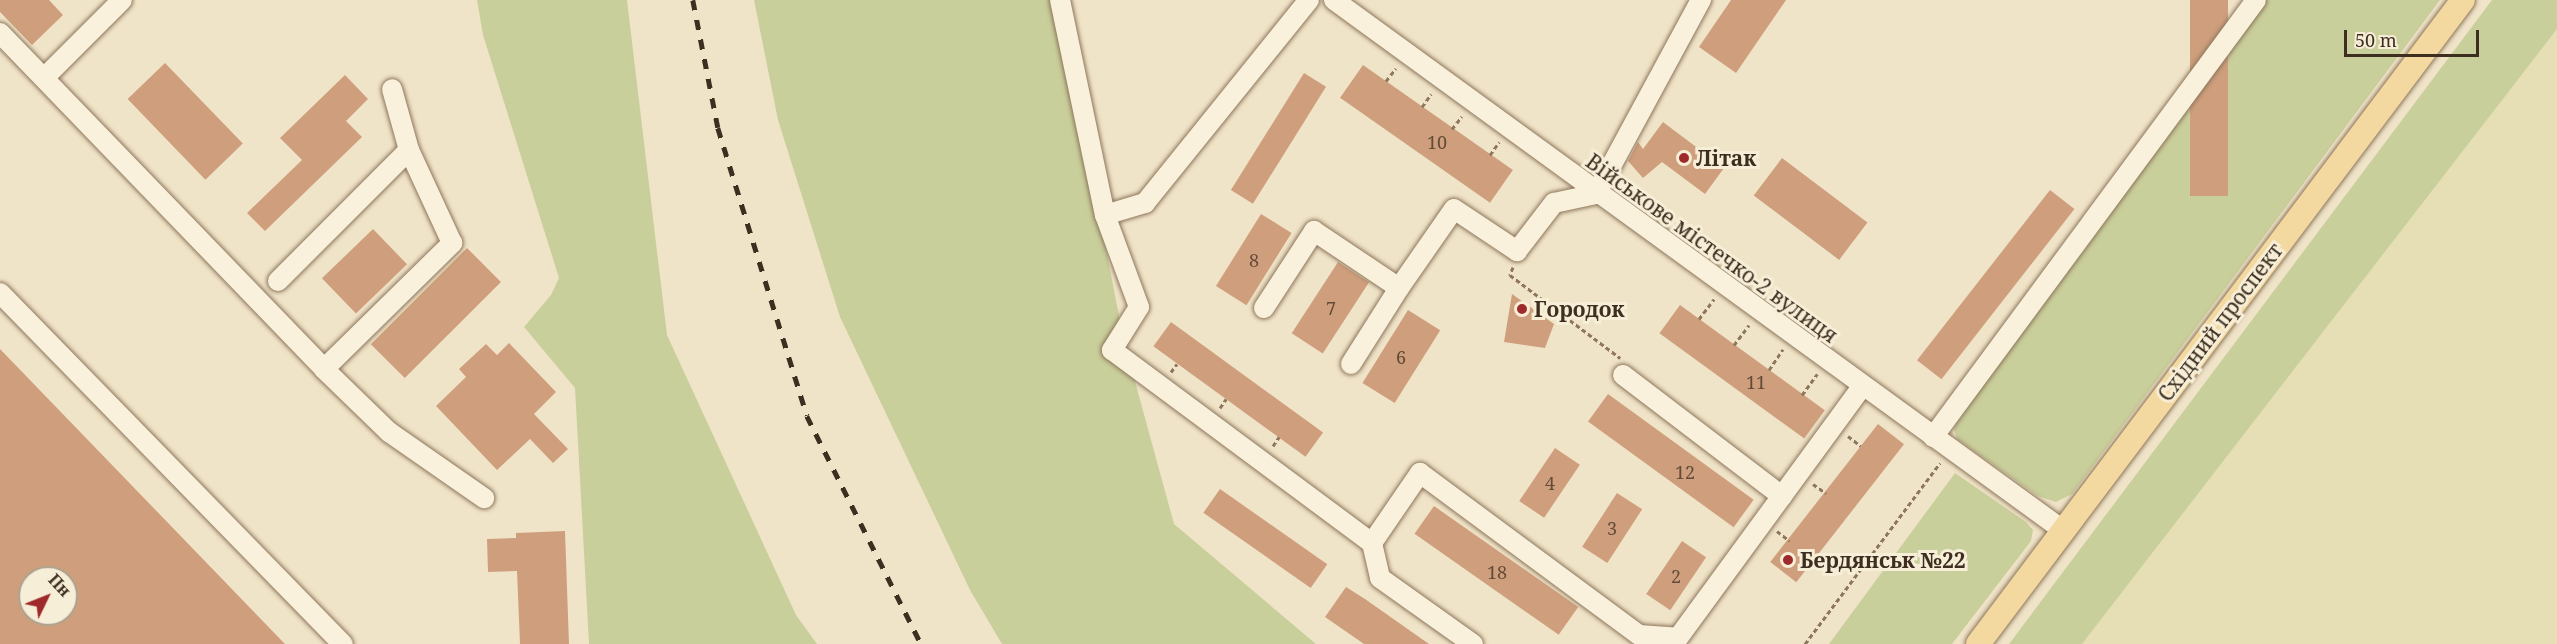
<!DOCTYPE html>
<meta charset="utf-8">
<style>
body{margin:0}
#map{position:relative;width:2557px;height:644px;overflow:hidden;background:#f0e4c8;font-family:"Noto Serif",serif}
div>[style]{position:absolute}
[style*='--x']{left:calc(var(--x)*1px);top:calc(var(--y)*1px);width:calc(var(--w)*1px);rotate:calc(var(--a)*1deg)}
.farmland>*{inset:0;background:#e6deb5}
.green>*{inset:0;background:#c9cf9b}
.building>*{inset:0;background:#cf9f7d;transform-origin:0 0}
.path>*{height:3px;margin-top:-1.5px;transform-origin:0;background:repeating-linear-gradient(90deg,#8d765c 0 4.5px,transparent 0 7.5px)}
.roads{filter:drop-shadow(0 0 2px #8d765c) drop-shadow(0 0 2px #8d765c)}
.minor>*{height:20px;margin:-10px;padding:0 10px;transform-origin:10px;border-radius:10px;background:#faf1dc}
.major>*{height:24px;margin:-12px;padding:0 12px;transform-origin:12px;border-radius:12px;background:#f3d9a0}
.rail>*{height:4.5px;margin-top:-2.25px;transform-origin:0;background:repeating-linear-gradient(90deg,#3d2e20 0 10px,transparent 0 20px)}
.dots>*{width:16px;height:16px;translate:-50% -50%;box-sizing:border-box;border:3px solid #f7eed8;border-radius:50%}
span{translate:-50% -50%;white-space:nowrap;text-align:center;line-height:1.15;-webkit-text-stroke:6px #f7eed8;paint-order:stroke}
.number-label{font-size:18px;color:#624a37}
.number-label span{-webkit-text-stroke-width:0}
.poi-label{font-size:21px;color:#3d2e20;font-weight:700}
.left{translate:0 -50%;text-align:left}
.street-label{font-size:21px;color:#3d2e20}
.north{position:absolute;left:18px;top:566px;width:60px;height:60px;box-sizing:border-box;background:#f7eed8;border:2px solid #ada18e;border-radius:50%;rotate:47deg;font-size:16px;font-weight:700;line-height:24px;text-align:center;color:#3d2e20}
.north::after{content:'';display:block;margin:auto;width:21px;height:27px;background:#9e2a2b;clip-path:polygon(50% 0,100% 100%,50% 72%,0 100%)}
.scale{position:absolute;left:2344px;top:30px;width:135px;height:27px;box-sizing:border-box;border:3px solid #3d2e20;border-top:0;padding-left:8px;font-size:18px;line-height:21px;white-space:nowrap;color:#3d2e20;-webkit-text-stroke:4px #f7eed8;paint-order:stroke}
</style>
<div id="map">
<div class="farmland">
<div style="clip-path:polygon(2557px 29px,2557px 644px,2082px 644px)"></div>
</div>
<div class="green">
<div style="clip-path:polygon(477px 0,627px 0,667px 335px,796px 615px,817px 644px,589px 644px,575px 388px,524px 327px,551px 295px,559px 278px,483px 35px)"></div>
<div style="clip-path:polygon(754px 0,1057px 0,1124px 341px,1174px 524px,1316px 644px,1002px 644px,970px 590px,840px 317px,778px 120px)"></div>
<div style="clip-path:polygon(2243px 0,2440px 0,2072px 494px,2056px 502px,2038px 496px,1957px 439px,1954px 429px,1959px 413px,2258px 12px)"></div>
<div style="clip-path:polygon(2492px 0,2557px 0,2557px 29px,2082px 644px,2009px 644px)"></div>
<div style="clip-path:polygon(1955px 473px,2026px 522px,2033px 530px,2031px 541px,1952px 644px,1829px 644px)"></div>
</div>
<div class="building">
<div style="clip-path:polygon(0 0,49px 0,63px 15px,32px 45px,0 12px)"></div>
<div style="clip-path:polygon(1731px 0,1786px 0,1736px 73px,1699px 47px)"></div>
<div style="left:2190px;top:0;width:38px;height:196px"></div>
<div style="left:165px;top:63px;width:112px;height:52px;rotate:46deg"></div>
<div style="left:1363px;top:65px;width:183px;height:40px;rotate:35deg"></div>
<div style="left:1304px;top:73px;width:26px;height:138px;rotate:32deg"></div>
<div style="clip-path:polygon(345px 75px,368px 99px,346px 121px,362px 137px,265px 231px,247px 213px,302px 160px,280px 138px)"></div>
<div style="clip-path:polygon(1663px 122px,1724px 168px,1705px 194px,1662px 162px,1643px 178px,1628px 161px,1638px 142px,1643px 149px)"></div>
<div style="left:1782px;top:158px;width:107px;height:47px;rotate:37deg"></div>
<div style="left:2050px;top:190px;width:31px;height:216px;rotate:38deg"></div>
<div style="left:1261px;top:214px;width:36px;height:85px;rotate:32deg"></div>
<div style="left:373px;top:229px;width:49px;height:71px;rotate:46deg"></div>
<div style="left:467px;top:248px;width:48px;height:136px;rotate:45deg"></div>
<div style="left:1338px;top:262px;width:37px;height:85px;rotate:33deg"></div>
<div style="clip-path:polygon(1512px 294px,1554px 324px,1545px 348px,1504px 342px)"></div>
<div style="left:1680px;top:305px;width:179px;height:35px;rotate:36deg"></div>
<div style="left:1408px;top:310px;width:38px;height:86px;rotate:32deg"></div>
<div style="left:1171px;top:322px;width:188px;height:30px;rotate:36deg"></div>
<div style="clip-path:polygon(509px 343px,556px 392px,534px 414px,568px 449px,553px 463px,530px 439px,497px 470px,436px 406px,466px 377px,459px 369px,486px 344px,497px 355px)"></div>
<div style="clip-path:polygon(evenodd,0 349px,285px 644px,0 644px,0 349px,30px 578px,66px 578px,66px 614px,30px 614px,30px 578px)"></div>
<div style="left:1608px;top:394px;width:180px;height:34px;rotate:36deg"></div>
<div style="left:1878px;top:424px;width:33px;height:175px;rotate:38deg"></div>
<div style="left:1555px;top:448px;width:30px;height:64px;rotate:34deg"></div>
<div style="left:1220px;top:489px;width:131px;height:29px;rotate:35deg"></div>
<div style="left:1617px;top:493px;width:30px;height:64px;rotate:33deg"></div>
<div style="left:1434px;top:506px;width:176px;height:34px;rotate:35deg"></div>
<div style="clip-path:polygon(565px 531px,569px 644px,520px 644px,517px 571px,488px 572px,487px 539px,516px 538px,516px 533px)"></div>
<div style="left:1682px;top:541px;width:29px;height:64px;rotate:34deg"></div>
<div style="clip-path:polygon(1346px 587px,1365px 599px,1429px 644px,1364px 644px,1325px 617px)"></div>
</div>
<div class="path">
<div style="--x:1386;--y:81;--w:16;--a:-52"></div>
<div style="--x:1422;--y:107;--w:16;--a:-55"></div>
<div style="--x:1452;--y:129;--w:16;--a:-52"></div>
<div style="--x:1490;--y:155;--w:16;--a:-55"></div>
<div style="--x:1513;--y:267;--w:9;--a:111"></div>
<div style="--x:1510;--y:275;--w:138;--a:37"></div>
<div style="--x:1699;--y:319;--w:25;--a:-53"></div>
<div style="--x:1734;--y:345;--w:25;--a:-53"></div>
<div style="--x:1769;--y:370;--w:25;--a:-56"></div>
<div style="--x:1171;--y:372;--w:10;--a:-53"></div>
<div style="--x:1802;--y:395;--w:26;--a:-54"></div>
<div style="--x:1220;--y:408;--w:11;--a:-56"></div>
<div style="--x:1848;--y:436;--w:16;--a:38"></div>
<div style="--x:1273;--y:446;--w:11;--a:-56"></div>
<div style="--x:1813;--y:484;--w:16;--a:35"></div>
<div style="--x:1777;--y:531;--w:16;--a:38"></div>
<div style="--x:1805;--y:644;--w:226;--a:-53.3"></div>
</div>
<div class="roads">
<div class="minor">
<div style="--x:1060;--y:0;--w:220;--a:78.2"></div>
<div style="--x:1105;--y:215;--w:42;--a:-16.7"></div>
<div style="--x:1145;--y:203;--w:261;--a:-51.1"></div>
<div style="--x:1334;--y:0;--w:903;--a:36.03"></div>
<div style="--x:0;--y:33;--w:467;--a:46"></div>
<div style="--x:324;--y:369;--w:91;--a:44.1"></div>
<div style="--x:389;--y:432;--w:116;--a:34.8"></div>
<div style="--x:44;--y:78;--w:110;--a:-45"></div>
<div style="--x:1596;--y:194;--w:221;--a:-61.6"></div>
<div style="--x:1105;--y:215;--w:98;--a:69.7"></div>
<div style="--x:1139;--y:307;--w:51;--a:122.1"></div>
<div style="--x:1112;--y:350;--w:324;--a:36.6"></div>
<div style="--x:1372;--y:543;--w:85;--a:-55.6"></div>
<div style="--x:1420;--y:473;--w:272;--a:36.5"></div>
<div style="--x:1639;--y:635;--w:39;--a:4"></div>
<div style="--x:1678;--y:638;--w:311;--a:-53.8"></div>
<div style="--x:278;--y:281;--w:185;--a:-45"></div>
<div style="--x:0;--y:293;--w:491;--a:45.7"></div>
<div style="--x:1264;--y:308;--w:92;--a:-57"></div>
<div style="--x:1314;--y:231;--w:102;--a:33.8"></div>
<div style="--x:1399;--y:288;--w:96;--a:-55.2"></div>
<div style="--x:1454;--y:209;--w:76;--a:33.7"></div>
<div style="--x:1517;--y:251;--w:61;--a:-52.4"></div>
<div style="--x:1554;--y:203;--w:43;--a:-12.1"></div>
<div style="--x:1351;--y:364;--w:90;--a:-57.7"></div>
<div style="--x:324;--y:369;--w:180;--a:-44.5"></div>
<div style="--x:452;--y:243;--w:102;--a:-114.8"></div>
<div style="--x:409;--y:150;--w:63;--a:-105.6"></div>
<div style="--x:1623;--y:375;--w:200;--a:37.3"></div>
<div style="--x:1933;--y:437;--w:543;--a:-53.53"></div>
<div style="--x:1372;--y:543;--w:36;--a:77"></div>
<div style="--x:1380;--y:578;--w:114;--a:35.4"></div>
</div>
<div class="major">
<div style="--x:1978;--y:644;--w:806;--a:-53.02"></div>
</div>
</div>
<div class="rail">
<div style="--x:693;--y:0;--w:130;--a:78.9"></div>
<div style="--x:718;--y:128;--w:301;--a:72.8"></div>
<div style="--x:807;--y:416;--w:255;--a:63.4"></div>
</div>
<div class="dots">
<div style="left:1684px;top:158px;background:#9e2a2b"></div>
<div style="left:1522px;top:309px;background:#9e2a2b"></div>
<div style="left:1788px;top:560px;background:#9e2a2b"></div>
</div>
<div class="number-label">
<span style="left:1437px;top:142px">10</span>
<span style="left:1254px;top:260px">8</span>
<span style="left:1331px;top:308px">7</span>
<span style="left:1401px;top:357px">6</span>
<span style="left:1756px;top:382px">11</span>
<span style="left:1685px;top:472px">12</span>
<span style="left:1550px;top:483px">4</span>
<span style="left:1612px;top:528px">3</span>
<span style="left:1497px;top:572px">18</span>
<span style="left:1676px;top:576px">2</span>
</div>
<div class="poi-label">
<span class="left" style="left:1696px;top:158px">Літак</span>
<span class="left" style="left:1534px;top:309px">Городок</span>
<span class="left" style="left:1800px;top:560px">Бердянськ №22</span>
</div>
<div class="street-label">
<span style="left:1712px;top:248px;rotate:36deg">Військове містечко-2 вулиця</span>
<span style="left:2220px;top:322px;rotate:-53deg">Східний проспект</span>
</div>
<div class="north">Пн</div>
<div class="scale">50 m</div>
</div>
